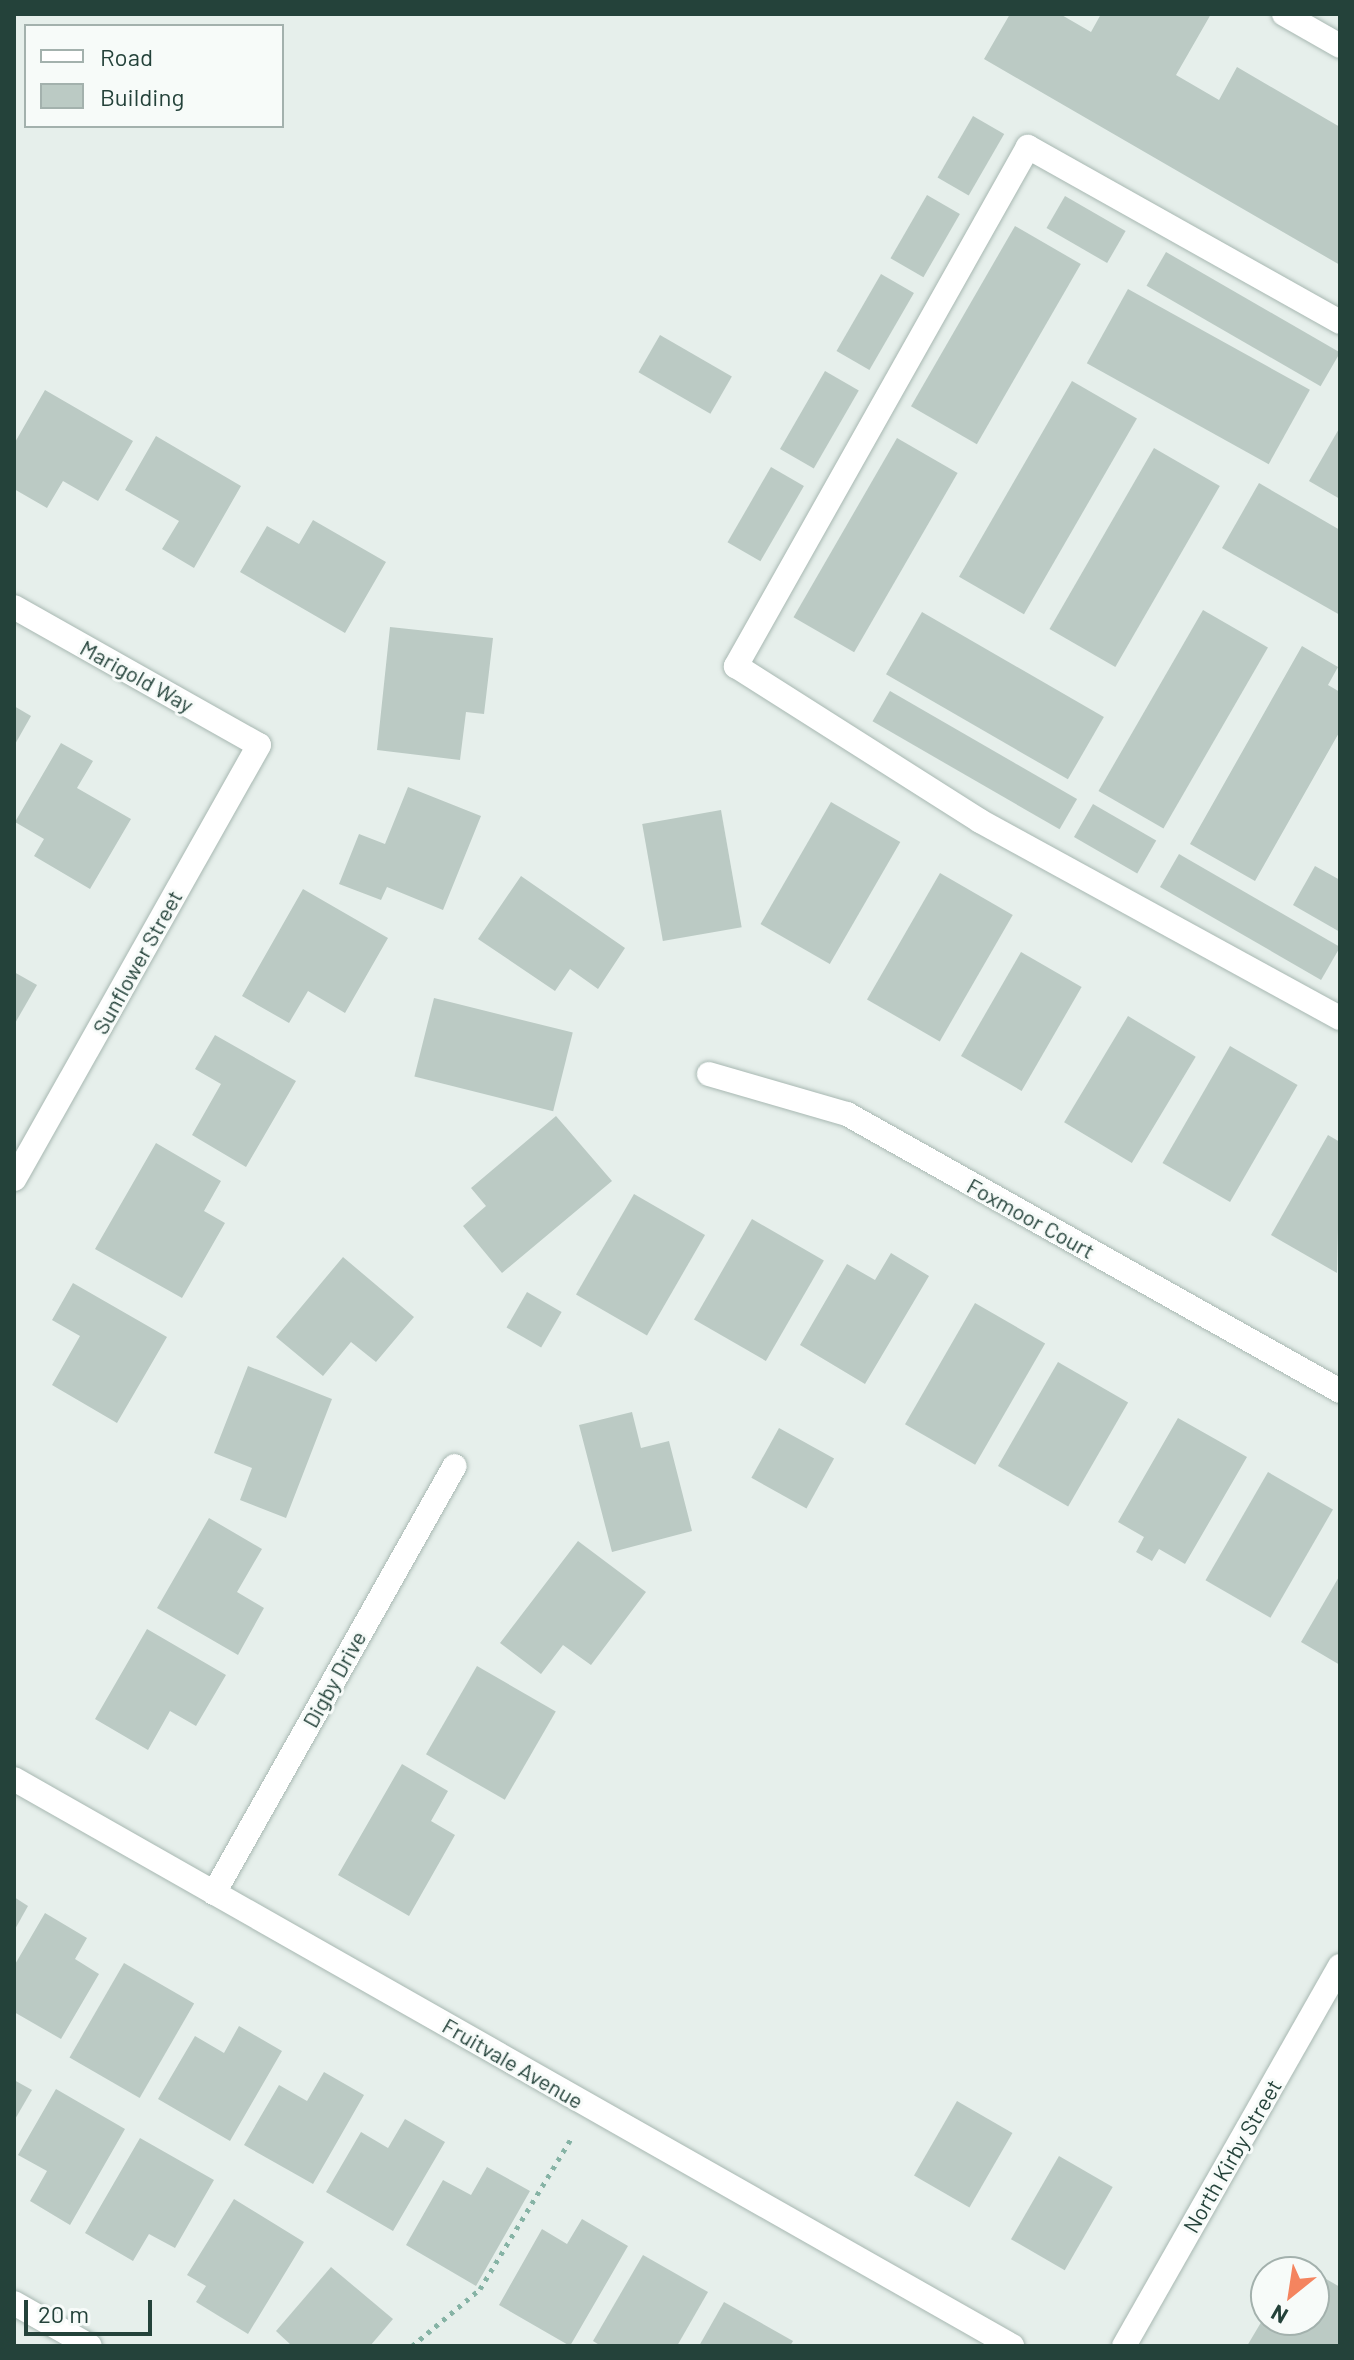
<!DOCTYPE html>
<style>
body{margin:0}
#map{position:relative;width:1354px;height:2360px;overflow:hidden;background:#e6efeb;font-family:Barlow,sans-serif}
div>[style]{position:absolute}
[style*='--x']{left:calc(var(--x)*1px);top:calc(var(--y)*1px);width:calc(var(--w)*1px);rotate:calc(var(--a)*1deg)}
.building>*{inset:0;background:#bbcac4;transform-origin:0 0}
.path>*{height:5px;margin-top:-2.5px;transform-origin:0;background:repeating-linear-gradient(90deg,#86b3a5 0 4px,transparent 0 10px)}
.roads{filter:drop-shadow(0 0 2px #a8b8b2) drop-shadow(0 0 2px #a8b8b2)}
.service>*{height:24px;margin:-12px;padding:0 12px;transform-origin:12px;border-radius:12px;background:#fff}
.minor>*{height:24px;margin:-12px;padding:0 12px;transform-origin:12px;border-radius:12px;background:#fff}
.tertiary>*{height:24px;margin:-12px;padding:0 12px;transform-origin:12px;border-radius:12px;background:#fff}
span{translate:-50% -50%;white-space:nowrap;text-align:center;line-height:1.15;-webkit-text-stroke:6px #f7fbf9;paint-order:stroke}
.street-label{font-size:22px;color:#24423a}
.frame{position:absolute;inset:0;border:16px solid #24423a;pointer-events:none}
.legend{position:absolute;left:24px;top:24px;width:260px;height:104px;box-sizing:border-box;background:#f7fbf9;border:2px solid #a3b1ad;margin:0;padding:10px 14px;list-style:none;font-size:24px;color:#24423a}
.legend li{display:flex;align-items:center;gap:16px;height:40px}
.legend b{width:40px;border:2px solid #a3b1ad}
.north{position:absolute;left:1250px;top:2256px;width:80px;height:80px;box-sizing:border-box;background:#f7fbf9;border:2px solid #a3b1ad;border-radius:50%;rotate:210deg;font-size:22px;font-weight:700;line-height:32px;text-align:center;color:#24423a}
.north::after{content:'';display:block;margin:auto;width:28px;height:36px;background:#f4845f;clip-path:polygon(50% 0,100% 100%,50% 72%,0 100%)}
.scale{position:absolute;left:24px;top:2300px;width:128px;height:36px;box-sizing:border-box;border:4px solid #24423a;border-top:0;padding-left:10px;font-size:24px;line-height:28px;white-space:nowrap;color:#24423a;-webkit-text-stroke:6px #f7fbf9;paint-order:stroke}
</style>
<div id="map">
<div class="building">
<div style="clip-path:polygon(1010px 14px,1060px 14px,1091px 32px,1101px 14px,1211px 14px,1176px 75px,1219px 100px,1237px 67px,1340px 127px,1340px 265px,984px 59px)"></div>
<div style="left:973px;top:116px;width:36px;height:71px;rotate:30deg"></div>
<div style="left:927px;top:195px;width:38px;height:73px;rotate:30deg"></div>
<div style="left:1065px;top:196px;width:70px;height:37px;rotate:30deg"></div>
<div style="left:1015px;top:226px;width:76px;height:208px;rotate:30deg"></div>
<div style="left:1166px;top:252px;width:201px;height:39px;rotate:30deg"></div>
<div style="left:881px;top:274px;width:38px;height:89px;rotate:30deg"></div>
<div style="left:1128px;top:289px;width:208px;height:85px;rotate:29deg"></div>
<div style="left:660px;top:335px;width:83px;height:43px;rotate:30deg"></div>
<div style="left:825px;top:371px;width:39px;height:90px;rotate:30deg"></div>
<div style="left:1072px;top:381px;width:75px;height:226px;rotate:30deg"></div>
<div style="clip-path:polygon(45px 390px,133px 441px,98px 501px,63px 481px,47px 508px,14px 489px,14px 444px)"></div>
<div style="clip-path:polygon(1340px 427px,1340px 499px,1309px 481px)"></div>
<div style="clip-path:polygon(156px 436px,241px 486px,194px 568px,162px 549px,179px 521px,125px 490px)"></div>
<div style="left:897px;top:438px;width:70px;height:207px;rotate:30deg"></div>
<div style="left:1154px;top:448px;width:76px;height:209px;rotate:30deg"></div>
<div style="left:771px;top:467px;width:38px;height:87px;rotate:30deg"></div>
<div style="clip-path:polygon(1259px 483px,1340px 530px,1340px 615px,1222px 548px)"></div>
<div style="clip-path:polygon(313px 520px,386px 562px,345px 633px,240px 572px,267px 526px,299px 544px)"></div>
<div style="left:1203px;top:610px;width:75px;height:209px;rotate:30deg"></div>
<div style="left:922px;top:612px;width:210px;height:72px;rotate:30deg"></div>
<div style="clip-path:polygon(390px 627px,493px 638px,484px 714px,466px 712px,460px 760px,377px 750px)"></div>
<div style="clip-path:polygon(1302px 646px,1338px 667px,1328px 685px,1340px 692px,1340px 731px,1255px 881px,1190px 844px)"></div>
<div style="left:890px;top:691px;width:216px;height:35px;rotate:30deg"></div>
<div style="clip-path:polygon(14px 706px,31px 716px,14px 746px)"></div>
<div style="clip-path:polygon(61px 743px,93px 761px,77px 788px,131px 819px,90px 889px,34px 856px,44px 839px,15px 822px)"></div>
<div style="clip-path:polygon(408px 787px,481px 816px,443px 910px,387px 887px,381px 900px,339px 884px,359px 834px,385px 844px)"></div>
<div style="left:831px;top:802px;width:80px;height:141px;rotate:30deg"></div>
<div style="left:1093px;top:804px;width:73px;height:38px;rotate:30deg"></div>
<div style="left:721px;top:810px;width:119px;height:80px;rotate:80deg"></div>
<div style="left:1179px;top:854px;width:186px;height:38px;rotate:30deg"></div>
<div style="clip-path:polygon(1315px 866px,1340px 880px,1340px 932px,1293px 905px)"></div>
<div style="left:940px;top:873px;width:84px;height:146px;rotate:30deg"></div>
<div style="clip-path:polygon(521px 876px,625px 948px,598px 989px,570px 969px,555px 991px,478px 939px)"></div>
<div style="clip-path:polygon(303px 889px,388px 938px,345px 1013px,308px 991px,289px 1023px,242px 996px)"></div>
<div style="left:1021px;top:952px;width:70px;height:120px;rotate:30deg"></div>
<div style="clip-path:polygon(14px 972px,37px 985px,14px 1025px)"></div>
<div style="left:434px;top:998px;width:143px;height:81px;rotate:14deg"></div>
<div style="left:1128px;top:1016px;width:79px;height:124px;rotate:31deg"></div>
<div style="clip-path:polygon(215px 1035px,296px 1081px,246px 1167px,192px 1135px,221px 1084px,195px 1069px)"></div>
<div style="left:1230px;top:1046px;width:78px;height:135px;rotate:30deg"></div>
<div style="clip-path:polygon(556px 1116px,612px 1181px,502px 1273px,463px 1226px,486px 1206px,471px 1188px)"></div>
<div style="clip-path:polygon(1328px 1135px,1340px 1142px,1337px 1273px,1271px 1235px)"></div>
<div style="clip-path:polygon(156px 1143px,221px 1181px,204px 1211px,225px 1223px,182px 1298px,95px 1249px)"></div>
<div style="left:634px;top:1194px;width:82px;height:116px;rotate:30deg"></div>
<div style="left:752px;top:1219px;width:83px;height:116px;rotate:30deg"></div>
<div style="clip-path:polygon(891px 1253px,929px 1276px,865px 1384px,800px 1345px,847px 1264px,875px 1280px)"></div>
<div style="clip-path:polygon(343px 1257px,414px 1317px,376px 1362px,351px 1342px,323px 1376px,276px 1337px)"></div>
<div style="clip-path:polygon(73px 1283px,167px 1337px,117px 1423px,52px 1385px,80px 1336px,52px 1320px)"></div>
<div style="left:527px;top:1292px;width:40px;height:41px;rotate:30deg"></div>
<div style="left:975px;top:1303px;width:81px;height:140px;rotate:30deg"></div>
<div style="left:1058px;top:1362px;width:81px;height:120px;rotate:30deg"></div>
<div style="clip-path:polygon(248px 1366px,332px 1399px,286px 1518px,240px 1500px,252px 1468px,214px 1453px)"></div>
<div style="clip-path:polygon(632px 1412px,641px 1448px,669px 1441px,692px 1531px,612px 1552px,579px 1425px)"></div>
<div style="clip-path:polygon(1178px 1418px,1247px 1457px,1185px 1564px,1159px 1549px,1152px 1561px,1136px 1552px,1144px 1537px,1118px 1522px)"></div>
<div style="left:779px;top:1428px;width:63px;height:57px;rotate:29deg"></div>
<div style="left:1268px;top:1472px;width:75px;height:125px;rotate:30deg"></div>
<div style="clip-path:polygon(209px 1518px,262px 1549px,237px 1592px,264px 1608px,238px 1655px,157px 1608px)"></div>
<div style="clip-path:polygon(578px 1541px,646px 1592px,591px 1665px,563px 1645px,541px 1674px,500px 1643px)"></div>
<div style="clip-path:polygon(1340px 1575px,1340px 1665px,1301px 1642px)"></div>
<div style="clip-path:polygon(147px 1629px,226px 1675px,196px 1726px,170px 1711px,148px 1750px,95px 1719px)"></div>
<div style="left:477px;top:1666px;width:91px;height:102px;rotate:30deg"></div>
<div style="clip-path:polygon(402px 1764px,448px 1791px,431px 1821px,455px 1835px,409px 1916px,338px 1875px)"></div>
<div style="clip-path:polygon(14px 1897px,28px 1906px,14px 1931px)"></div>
<div style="clip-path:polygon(45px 1913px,87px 1938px,75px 1959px,99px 1974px,61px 2039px,14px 2012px,14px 1966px)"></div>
<div style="left:124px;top:1963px;width:81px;height:109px;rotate:30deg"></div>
<div style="clip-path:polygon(239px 2026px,282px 2051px,230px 2141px,158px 2099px,195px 2036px,224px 2053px)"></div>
<div style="clip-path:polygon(324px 2072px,364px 2095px,313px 2184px,244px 2145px,279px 2085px,307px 2101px)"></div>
<div style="clip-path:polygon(14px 2080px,32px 2090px,14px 2121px)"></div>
<div style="clip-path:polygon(56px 2089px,125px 2129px,70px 2225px,30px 2201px,47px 2171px,18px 2155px)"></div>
<div style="left:957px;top:2101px;width:64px;height:86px;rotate:30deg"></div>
<div style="clip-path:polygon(405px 2119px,445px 2142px,393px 2231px,326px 2192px,361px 2132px,388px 2148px)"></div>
<div style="clip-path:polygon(140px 2138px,214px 2180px,175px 2248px,149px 2234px,133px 2261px,85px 2233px)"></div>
<div style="left:1059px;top:2156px;width:62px;height:96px;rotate:30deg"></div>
<div style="clip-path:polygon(487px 2167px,530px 2191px,476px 2286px,406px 2245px,443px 2180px,471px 2195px)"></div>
<div style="clip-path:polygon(234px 2199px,304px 2242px,248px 2334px,196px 2302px,206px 2286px,187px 2275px)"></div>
<div style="clip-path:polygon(582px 2219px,628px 2246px,570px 2346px,499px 2305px,542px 2229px,567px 2244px)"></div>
<div style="clip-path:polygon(643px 2255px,708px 2292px,677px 2346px,601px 2346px,593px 2341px)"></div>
<div style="clip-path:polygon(1296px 2262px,1313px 2272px,1290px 2272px)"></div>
<div style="clip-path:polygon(331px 2267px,393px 2319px,370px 2346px,292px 2346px,276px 2331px)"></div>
<div style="clip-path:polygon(1314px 2272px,1340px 2287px,1340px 2346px,1247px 2346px,1266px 2314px,1266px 2320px,1314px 2320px)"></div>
<div style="clip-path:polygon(724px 2302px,793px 2341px,790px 2346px,699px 2346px)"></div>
</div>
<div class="path">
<div style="--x:412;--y:2346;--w:89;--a:-40"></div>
<div style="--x:480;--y:2289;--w:178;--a:-58.8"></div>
</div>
<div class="roads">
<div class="service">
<div style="--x:1284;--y:14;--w:64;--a:29.7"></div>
<div style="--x:1340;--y:322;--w:358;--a:-150.7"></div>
<div style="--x:1028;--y:147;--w:596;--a:119.36"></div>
<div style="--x:736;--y:666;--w:289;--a:32.4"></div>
<div style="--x:980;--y:821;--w:410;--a:28.7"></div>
</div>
<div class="minor">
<div style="--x:14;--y:607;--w:281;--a:29.4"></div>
<div style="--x:259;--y:745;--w:498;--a:119.4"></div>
<div style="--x:709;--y:1074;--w:144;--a:16.2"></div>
<div style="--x:847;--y:1114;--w:565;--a:29.33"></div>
<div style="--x:14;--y:1779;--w:1148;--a:29.6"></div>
<div style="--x:214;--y:1893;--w:490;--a:-60.6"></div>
<div style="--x:14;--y:2303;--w:87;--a:29.5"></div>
</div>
<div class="tertiary">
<div style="--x:1124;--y:2346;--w:437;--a:-60.4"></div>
</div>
</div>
<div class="street-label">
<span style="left:137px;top:676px;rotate:29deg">Marigold Way</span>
<span style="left:137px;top:962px;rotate:-61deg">Sunflower Street</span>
<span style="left:1031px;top:1218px;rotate:29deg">Foxmoor Court</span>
<span style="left:334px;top:1679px;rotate:-61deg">Digby Drive</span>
<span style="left:513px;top:2063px;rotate:30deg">Fruitvale Avenue</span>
<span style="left:1232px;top:2156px;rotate:-60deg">North Kirby Street</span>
</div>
<div class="frame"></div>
<ul class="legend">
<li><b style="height:10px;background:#fff"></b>Road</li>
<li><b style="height:22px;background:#bbcac4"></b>Building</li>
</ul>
<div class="north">N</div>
<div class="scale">20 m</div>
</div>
